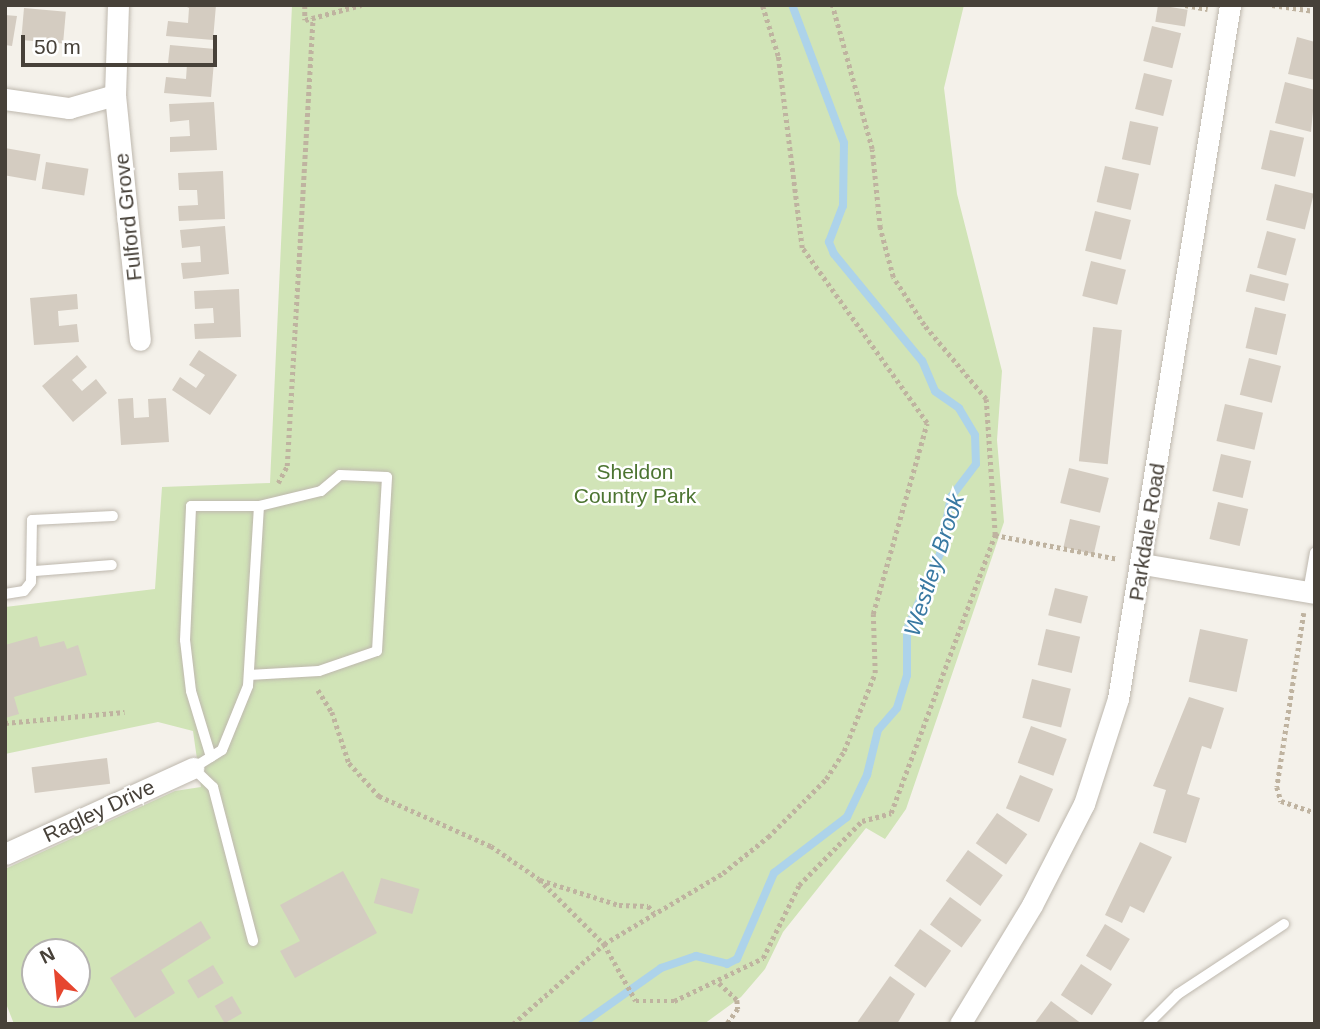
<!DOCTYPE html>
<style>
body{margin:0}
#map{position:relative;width:1320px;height:1029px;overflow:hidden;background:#f4f1ea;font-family:Helvetica,sans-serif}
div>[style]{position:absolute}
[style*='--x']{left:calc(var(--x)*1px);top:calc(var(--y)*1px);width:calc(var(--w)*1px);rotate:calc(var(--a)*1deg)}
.green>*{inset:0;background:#d1e4b7}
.stream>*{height:8px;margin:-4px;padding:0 4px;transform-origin:4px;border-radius:4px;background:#add3ea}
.building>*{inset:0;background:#d4ccc1;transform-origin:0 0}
.path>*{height:4.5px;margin-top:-2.25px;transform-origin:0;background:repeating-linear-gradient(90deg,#bfb3a0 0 3.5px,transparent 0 7px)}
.roads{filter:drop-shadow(0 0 2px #beb8ae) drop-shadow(0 0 2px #beb8ae)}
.lane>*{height:10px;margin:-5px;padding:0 5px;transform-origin:5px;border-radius:5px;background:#fff}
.street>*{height:21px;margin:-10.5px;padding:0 10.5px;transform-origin:10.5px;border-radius:10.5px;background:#fff}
span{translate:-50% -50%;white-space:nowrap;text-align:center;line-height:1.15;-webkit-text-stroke:5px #fff;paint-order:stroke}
.street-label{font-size:21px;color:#474139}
.park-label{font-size:21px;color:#4c7431}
.water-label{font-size:23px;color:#3979a2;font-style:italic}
.frame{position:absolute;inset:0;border:7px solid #474139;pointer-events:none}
.north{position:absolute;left:21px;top:938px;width:70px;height:70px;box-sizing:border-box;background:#fff;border:2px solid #b5b3b0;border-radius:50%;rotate:334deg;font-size:19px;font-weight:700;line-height:28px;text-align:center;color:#474139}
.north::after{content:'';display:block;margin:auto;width:24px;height:32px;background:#e6462f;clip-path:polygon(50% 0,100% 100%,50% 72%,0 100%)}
.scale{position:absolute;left:21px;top:35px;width:196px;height:32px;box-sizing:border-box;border:4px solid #474139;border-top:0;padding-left:9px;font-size:21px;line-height:24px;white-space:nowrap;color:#474139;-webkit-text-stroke:5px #fff;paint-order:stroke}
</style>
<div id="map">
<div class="green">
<div style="clip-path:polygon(evenodd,292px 5px,964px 5px,944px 88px,957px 194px,1002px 371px,997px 440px,1004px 522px,906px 809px,885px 839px,866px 828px,783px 932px,765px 969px,741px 997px,704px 1024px,14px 1024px,5px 1001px,5px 869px,175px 791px,201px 787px,193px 731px,158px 722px,5px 754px,5px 607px,155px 589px,162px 487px,270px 483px,292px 5px,35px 952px,77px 952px,77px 994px,35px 994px,35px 952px)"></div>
</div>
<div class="stream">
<div style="--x:582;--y:1024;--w:97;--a:-35.3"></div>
<div style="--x:661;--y:968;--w:37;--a:-19"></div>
<div style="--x:696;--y:956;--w:32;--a:14"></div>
<div style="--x:727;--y:964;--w:11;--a:-27"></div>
<div style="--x:737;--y:959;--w:94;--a:-66.7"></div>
<div style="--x:774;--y:873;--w:92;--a:-37.5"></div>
<div style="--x:847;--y:817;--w:47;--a:-64.5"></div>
<div style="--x:867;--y:775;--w:46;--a:-76.3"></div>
<div style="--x:878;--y:730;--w:29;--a:-49"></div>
<div style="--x:897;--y:708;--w:34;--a:-73"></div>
<div style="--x:907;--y:675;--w:46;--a:-90"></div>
<div style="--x:907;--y:629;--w:82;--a:-66.3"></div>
<div style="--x:940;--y:554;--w:58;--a:-79.1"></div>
<div style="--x:951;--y:497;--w:41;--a:-52.9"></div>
<div style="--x:976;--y:464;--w:29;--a:-92"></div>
<div style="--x:975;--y:435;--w:31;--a:-121"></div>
<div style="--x:959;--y:408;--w:29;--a:-145"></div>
<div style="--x:935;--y:391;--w:33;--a:-113"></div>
<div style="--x:922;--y:361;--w:139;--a:-129.4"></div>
<div style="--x:834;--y:254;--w:13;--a:-113"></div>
<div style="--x:829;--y:242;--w:39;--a:-69"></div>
<div style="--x:843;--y:206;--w:63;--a:-89.1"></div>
<div style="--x:844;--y:143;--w:147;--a:-110.6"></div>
</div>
<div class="building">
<div style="clip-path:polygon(183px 5px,216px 5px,213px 40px,166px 36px,168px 21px,188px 23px,189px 8px)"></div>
<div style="left:1158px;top:5px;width:30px;height:17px;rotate:9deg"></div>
<div style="left:24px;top:8px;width:42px;height:32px;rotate:5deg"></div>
<div style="clip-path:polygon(5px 15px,17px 16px,12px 46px,5px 45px)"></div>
<div style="left:1152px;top:26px;width:30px;height:36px;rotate:14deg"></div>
<div style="clip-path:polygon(1297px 37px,1315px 42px,1315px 80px,1288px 74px)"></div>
<div style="clip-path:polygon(170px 45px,215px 49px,211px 97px,164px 93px,166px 77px,186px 79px,187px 64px,168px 63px)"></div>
<div style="left:1144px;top:73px;width:29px;height:37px;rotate:14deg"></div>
<div style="clip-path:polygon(1285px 82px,1315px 90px,1311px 132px,1275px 123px)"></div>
<div style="clip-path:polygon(214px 102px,217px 150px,170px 152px,170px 137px,190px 136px,189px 120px,170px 122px,169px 104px)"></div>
<div style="left:1130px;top:121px;width:29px;height:39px;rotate:12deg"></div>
<div style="left:1270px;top:130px;width:35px;height:40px;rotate:13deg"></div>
<div style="left:5px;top:148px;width:36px;height:27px;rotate:10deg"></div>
<div style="left:46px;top:162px;width:43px;height:27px;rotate:9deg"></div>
<div style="left:1105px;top:166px;width:35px;height:37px;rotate:13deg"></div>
<div style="clip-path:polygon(223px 171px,225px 219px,179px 221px,178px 206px,198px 205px,197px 190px,179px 190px,178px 173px)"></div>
<div style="left:1275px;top:184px;width:40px;height:37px;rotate:14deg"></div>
<div style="left:1095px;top:211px;width:37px;height:41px;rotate:14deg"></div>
<div style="clip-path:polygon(225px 226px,229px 274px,183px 279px,181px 263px,201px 262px,200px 246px,182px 248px,180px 230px)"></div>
<div style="left:1267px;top:231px;width:30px;height:38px;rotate:15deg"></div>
<div style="left:1091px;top:261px;width:36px;height:36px;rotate:14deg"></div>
<div style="left:1250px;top:274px;width:40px;height:18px;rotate:14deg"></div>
<div style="clip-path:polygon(239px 289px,241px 337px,195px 339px,194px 324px,214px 323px,213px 308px,195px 309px,194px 291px)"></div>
<div style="clip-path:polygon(77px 294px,78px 309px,58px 311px,59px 326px,77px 324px,79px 342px,34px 345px,30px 298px)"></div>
<div style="left:1255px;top:307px;width:32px;height:42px;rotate:13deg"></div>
<div style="left:1093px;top:327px;width:29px;height:135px;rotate:6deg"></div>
<div style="clip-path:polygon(199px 350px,237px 375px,210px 415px,172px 390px,180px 377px,196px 388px,205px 375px,189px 365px)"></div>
<div style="clip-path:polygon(77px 355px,87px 367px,72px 380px,82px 391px,96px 379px,107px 393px,73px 422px,42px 386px)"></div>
<div style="left:1249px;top:358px;width:33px;height:38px;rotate:14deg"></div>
<div style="clip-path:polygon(133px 398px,134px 418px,149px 417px,148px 399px,166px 398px,169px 442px,121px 445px,118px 399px)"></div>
<div style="left:1225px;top:404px;width:39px;height:38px;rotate:13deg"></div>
<div style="left:1221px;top:454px;width:31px;height:38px;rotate:13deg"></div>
<div style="left:1069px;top:468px;width:41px;height:36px;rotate:14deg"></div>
<div style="left:1218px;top:502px;width:31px;height:38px;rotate:13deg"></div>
<div style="left:1070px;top:519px;width:31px;height:29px;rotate:13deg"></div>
<div style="left:1055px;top:588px;width:34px;height:28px;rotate:14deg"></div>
<div style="left:1046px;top:629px;width:35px;height:37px;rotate:13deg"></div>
<div style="left:1200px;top:629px;width:49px;height:54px;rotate:12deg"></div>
<div style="clip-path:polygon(37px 636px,40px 647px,64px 641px,67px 649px,78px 645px,87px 675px,14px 697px,19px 714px,5px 718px,5px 645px)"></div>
<div style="left:1032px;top:679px;width:40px;height:40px;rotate:14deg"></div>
<div style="clip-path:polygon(1189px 697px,1224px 708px,1211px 749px,1202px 746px,1187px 794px,1200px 798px,1186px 843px,1153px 833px,1166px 790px,1153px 786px)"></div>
<div style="left:1031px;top:726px;width:38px;height:39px;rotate:20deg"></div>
<div style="left:107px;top:758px;width:26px;height:76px;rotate:83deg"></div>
<div style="left:1020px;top:775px;width:36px;height:36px;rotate:23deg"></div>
<div style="left:997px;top:813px;width:37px;height:37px;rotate:35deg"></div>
<div style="clip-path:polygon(1140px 842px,1172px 857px,1144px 913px,1130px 906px,1122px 923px,1105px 915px)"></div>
<div style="left:968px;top:850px;width:43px;height:38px;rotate:36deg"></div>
<div style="clip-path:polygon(343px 871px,377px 933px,295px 978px,280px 951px,300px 941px,280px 905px)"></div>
<div style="left:381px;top:878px;width:40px;height:26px;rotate:16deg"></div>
<div style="left:950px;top:897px;width:39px;height:34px;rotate:36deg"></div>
<div style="clip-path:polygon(201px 921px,211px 938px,161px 970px,175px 993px,135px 1018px,110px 978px)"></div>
<div style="left:1105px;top:924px;width:29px;height:37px;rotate:31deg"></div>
<div style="left:920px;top:929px;width:38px;height:45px;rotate:35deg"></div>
<div style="left:1081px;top:964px;width:37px;height:37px;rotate:33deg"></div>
<div style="left:213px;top:965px;width:21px;height:30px;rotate:59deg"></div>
<div style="clip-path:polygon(890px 976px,915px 994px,897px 1024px,856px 1024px)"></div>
<div style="left:232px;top:996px;width:20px;height:20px;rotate:60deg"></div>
<div style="clip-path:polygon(1051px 1001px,1082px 1024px,1034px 1024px)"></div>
</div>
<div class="path">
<div style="--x:305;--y:5;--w:15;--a:90"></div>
<div style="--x:305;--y:20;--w:58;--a:-15"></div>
<div style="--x:1185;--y:5;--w:23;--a:10"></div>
<div style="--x:1272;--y:5;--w:43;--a:7.9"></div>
<div style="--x:278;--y:483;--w:19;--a:-62"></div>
<div style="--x:287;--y:466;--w:449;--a:-86.7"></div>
<div style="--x:995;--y:535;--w:125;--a:11"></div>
<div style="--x:1304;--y:613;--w:176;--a:98.8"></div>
<div style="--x:1277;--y:787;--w:15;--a:74"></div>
<div style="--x:1281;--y:801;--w:36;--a:19"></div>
<div style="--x:318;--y:690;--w:26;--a:58"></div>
<div style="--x:332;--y:712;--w:54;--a:71.6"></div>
<div style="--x:349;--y:763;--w:45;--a:47.7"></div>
<div style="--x:379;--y:796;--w:123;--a:24.1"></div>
<div style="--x:491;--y:846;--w:58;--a:34.5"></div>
<div style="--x:539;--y:879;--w:92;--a:45"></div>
<div style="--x:604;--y:944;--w:65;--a:60.7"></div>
<div style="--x:636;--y:1001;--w:38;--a:0"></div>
<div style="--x:674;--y:1001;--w:99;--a:-25.8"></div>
<div style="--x:763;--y:958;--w:81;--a:-63.7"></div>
<div style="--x:799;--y:885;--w:90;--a:-45.5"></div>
<div style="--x:862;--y:821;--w:30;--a:-15"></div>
<div style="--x:891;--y:813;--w:297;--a:-69.5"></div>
<div style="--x:995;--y:535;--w:136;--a:-93.8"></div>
<div style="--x:986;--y:399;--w:97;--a:-130"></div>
<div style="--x:924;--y:325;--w:57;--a:-122.9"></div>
<div style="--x:893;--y:277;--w:51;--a:-104.9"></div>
<div style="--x:880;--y:228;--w:79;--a:-95.8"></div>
<div style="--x:872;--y:149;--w:149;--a:-105.5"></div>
<div style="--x:5;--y:723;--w:120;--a:-5.3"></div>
<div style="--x:540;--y:880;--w:83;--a:17.6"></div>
<div style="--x:619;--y:905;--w:29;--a:2"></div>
<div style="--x:648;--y:906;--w:9;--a:49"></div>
<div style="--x:719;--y:983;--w:25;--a:43"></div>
<div style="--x:737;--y:1000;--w:9;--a:84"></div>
<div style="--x:738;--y:1009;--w:19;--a:126"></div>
<div style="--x:513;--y:1024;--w:121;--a:-41.3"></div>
<div style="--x:604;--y:944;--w:139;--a:-30.8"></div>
<div style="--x:723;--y:873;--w:58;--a:-38.7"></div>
<div style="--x:768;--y:837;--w:82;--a:-45"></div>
<div style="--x:826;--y:779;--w:33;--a:-57"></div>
<div style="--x:844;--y:751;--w:84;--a:-68.3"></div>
<div style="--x:875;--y:673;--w:59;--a:-91.9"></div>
<div style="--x:873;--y:614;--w:198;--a:-74.2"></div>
<div style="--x:927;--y:423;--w:215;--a:-125.5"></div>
<div style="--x:802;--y:248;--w:193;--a:-97.1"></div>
<div style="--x:778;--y:56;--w:53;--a:-107.4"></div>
</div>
<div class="roads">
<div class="lane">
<div style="--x:35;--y:571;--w:77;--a:-4.5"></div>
<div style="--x:1308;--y:592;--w:40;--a:-80"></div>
<div style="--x:5;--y:594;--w:19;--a:-9"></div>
<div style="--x:24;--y:591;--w:11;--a:-52"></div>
<div style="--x:31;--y:582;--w:62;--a:-89.1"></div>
<div style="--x:32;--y:520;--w:81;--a:-2.8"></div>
<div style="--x:249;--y:675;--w:70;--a:-3.3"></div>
<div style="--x:319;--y:671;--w:61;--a:-19"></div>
<div style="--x:377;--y:651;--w:174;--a:-86.7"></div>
<div style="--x:387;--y:477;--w:47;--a:-177.6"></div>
<div style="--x:340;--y:475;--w:25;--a:140"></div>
<div style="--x:321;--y:491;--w:64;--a:166.4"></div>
<div style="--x:211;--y:757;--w:69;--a:-106.9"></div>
<div style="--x:191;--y:691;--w:51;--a:-96.7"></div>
<div style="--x:185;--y:640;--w:134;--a:-87.4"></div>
<div style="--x:191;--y:506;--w:68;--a:0"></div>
<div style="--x:259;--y:506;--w:180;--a:93.5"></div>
<div style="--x:248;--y:686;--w:69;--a:112.1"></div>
<div style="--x:222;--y:750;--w:34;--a:148"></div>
<div style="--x:193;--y:768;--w:28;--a:44"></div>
<div style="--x:213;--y:787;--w:159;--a:75.4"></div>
<div style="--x:1148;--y:1024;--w:42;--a:-45"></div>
<div style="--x:1178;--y:994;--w:127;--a:-33.4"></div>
</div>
<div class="street">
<div style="--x:118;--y:5;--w:90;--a:91.9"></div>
<div style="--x:115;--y:95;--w:246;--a:84.2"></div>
<div style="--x:5;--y:99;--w:65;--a:8"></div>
<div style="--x:69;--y:108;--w:48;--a:-15.8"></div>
<div style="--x:1143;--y:564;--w:174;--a:9.6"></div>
<div style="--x:5;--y:854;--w:207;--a:-24.6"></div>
<div style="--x:960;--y:1024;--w:139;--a:-58.8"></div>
<div style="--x:1032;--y:905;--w:114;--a:-62.8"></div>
<div style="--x:1084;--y:804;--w:110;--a:-72.1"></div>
<div style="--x:1118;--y:699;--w:703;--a:-80.83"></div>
</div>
</div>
<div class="street-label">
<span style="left:128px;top:217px;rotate:-96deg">Fulford Grove</span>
<span style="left:1147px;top:532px;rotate:-81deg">Parkdale Road</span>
<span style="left:99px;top:811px;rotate:-25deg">Ragley Drive</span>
</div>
<div class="park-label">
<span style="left:635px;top:484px">Sheldon<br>Country Park</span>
</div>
<div class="water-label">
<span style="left:934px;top:565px;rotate:-72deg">Westley Brook</span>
</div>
<div class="frame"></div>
<div class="north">N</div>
<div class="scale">50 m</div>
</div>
